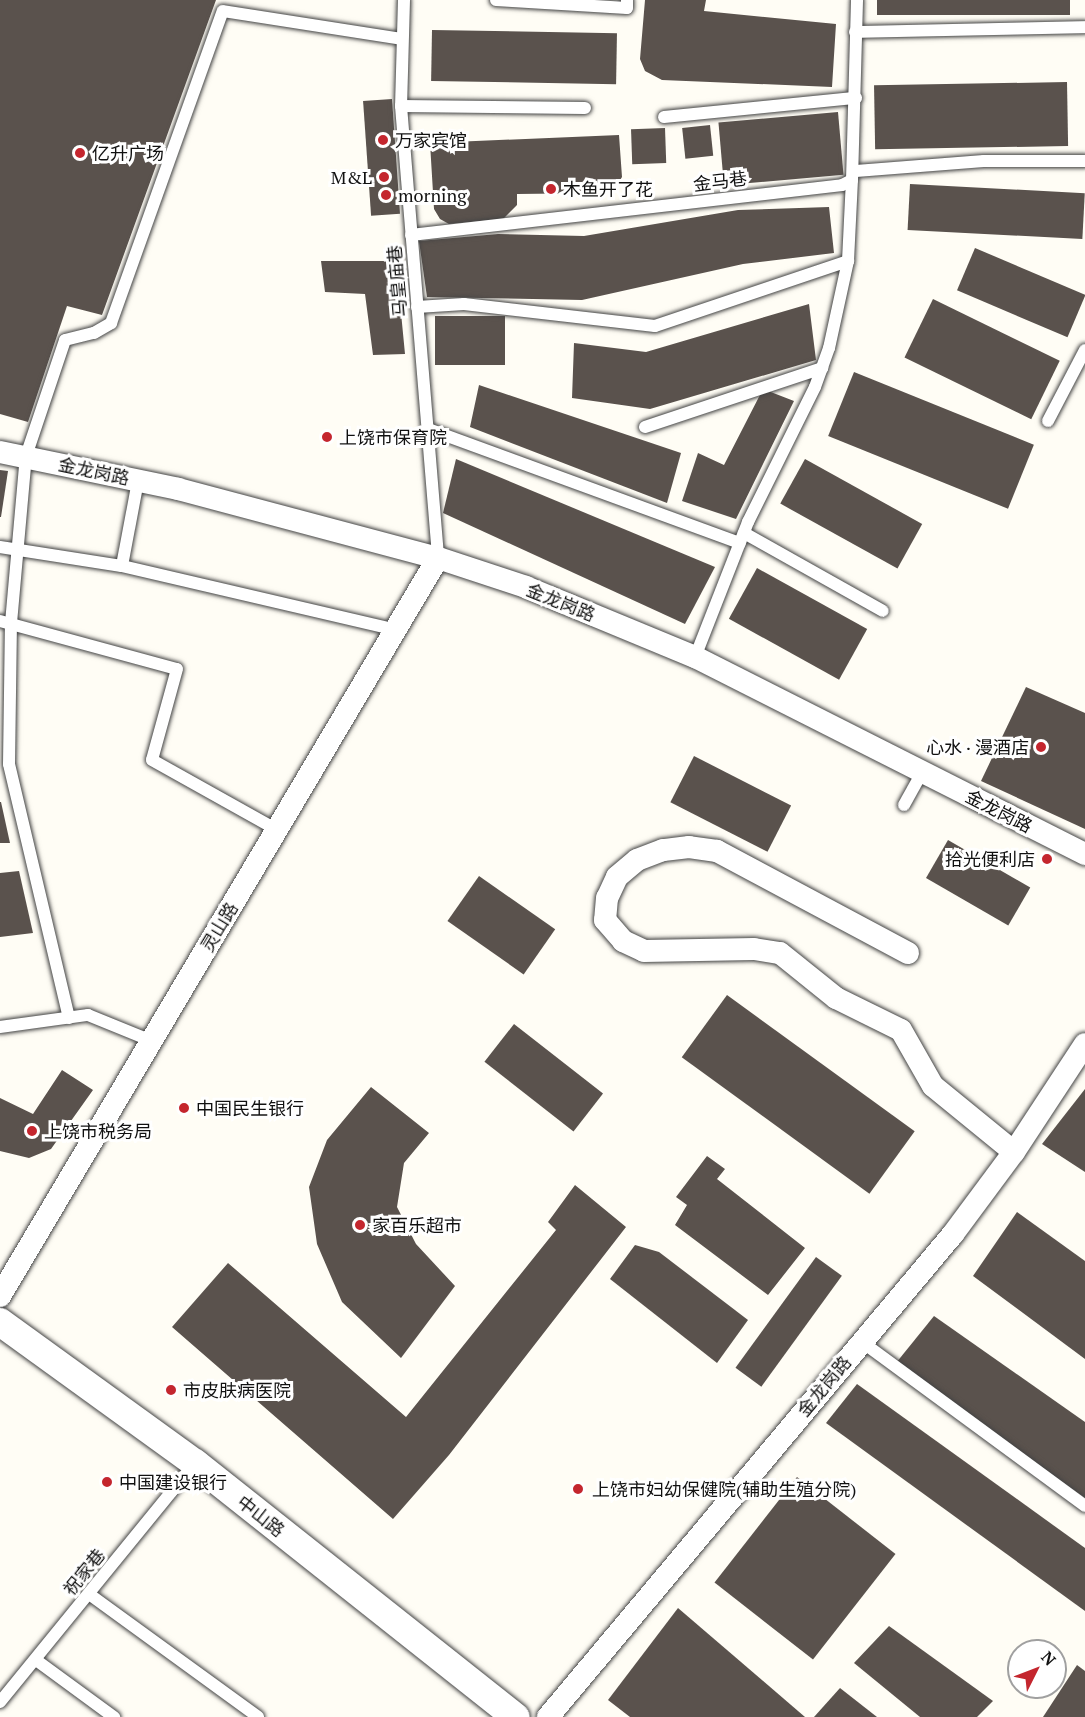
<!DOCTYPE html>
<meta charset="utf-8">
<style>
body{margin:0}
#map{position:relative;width:1085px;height:1717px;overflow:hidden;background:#fffdf5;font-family:"PT Serif","Noto Sans SC",serif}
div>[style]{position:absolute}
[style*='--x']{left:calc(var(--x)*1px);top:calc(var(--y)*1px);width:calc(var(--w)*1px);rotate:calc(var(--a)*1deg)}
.building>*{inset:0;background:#5a524d;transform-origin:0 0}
.roads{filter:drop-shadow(0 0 2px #444) drop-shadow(0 0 2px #444)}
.service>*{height:12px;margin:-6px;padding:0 6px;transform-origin:6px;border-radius:6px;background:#fff}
.minor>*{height:22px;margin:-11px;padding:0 11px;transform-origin:11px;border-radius:11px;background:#fff}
.tertiary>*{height:28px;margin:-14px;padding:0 14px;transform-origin:14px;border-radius:14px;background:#fff}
.dots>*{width:16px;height:16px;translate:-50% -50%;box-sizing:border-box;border:3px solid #fff;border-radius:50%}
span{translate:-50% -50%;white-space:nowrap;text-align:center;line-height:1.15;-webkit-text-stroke:6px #fff;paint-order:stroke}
.poi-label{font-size:18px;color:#111}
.left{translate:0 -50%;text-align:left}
.right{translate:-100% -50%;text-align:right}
.street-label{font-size:18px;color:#111}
.north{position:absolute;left:1007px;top:1639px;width:60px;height:60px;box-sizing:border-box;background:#fff;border:2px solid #a0a0a0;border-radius:50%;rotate:48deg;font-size:16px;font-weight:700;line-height:24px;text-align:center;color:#111}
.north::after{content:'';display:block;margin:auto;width:21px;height:27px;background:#c4262e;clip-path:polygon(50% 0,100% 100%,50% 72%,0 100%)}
</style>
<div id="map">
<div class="building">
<div style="clip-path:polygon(0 0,216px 0,102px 315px,67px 306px,28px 422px,0 414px)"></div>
<div style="clip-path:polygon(645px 0,706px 0,704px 11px,836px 24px,832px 87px,662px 80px,645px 71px,640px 59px)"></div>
<div style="left:877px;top:0;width:193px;height:15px"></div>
<div style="left:432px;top:30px;width:185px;height:51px;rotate:1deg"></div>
<div style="left:1067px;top:82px;width:64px;height:193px;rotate:89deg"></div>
<div style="left:392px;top:99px;width:115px;height:29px;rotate:86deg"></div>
<div style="left:838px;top:112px;width:63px;height:120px;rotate:85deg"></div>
<div style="left:710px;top:125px;width:31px;height:28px;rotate:84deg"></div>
<div style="left:665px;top:128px;width:35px;height:34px;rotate:88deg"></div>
<div style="clip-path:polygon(619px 135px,622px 177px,615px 188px,603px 193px,517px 194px,517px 205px,503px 219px,449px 224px,440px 219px,434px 209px,430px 143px)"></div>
<div style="left:910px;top:184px;width:175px;height:46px;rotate:3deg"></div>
<div style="clip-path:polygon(829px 207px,834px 253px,743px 264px,582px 300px,427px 297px,419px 241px,498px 234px,584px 236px,738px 210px)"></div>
<div style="left:975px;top:248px;width:120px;height:46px;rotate:23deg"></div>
<div style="clip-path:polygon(321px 261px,396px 261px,405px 354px,373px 355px,365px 294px,325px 292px)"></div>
<div style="left:933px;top:299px;width:141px;height:65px;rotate:26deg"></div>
<div style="clip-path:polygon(809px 304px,816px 360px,650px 409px,572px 398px,574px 343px,646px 352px)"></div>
<div style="left:505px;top:316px;width:49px;height:70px;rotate:90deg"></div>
<div style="left:854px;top:372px;width:194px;height:69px;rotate:22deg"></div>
<div style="clip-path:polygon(479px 385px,681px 453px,667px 503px,470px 427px)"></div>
<div style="clip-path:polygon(763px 389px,794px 401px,736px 519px,682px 501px,698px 453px,724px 465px)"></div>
<div style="clip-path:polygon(456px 459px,715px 567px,685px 624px,443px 513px)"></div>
<div style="left:805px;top:459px;width:134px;height:51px;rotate:29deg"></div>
<div style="clip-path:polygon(0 470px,8px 471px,1px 517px,0 517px)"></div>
<div style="left:757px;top:568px;width:126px;height:58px;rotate:29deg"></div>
<div style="clip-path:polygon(1026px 687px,1085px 713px,1085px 829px,981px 781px)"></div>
<div style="left:694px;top:756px;width:109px;height:52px;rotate:27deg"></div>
<div style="clip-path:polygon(0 802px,1px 802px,10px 843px,0 843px)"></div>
<div style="left:948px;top:840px;width:95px;height:44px;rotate:30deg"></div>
<div style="clip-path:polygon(19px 871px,33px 933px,0 937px,0 873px)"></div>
<div style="left:479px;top:876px;width:93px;height:55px;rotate:35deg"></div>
<div style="left:727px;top:995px;width:232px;height:77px;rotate:36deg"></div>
<div style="left:514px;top:1024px;width:113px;height:48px;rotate:38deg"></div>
<div style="clip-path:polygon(62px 1070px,93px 1090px,51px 1149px,29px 1158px,0 1151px,0 1098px,33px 1114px)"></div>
<div style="clip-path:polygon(371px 1087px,429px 1133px,404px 1163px,397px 1207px,416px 1244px,455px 1286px,401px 1358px,342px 1302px,317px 1244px,309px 1187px,327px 1140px)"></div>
<div style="clip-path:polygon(1085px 1089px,1085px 1172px,1042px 1144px)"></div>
<div style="clip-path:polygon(707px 1156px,725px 1169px,717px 1179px,805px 1248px,768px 1295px,675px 1225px,687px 1205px,676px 1197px)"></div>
<div style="clip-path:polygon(575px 1185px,626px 1227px,449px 1455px,393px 1519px,172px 1327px,228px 1263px,406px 1417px,556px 1230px,548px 1222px)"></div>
<div style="clip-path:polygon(1017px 1212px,1085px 1261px,1085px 1359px,973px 1276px)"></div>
<div style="clip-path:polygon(635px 1245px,659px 1252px,748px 1320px,717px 1363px,610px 1279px)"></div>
<div style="left:816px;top:1257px;width:32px;height:137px;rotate:36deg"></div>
<div style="clip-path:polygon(934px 1316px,1085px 1422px,1085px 1498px,896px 1363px)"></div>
<div style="clip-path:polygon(857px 1384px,1085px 1548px,1085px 1611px,826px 1423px)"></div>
<div style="left:797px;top:1477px;width:125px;height:134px;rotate:38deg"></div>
<div style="clip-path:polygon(678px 1608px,805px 1717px,630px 1717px,608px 1700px)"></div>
<div style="clip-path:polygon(889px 1626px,993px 1701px,977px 1717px,920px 1717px,854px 1663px)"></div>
<div style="clip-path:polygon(1077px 1665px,1085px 1671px,1085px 1717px,1043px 1717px)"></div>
<div style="clip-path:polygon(840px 1688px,877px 1717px,814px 1717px)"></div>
</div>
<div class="roads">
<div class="service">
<div style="--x:404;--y:0;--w:106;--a:91.6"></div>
<div style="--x:401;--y:106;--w:454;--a:85.3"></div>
<div style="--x:496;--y:0;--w:131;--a:3.5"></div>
<div style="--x:627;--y:8;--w:8;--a:-90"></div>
<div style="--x:855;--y:32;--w:230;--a:-1.2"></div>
<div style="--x:401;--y:106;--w:184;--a:0.6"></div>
<div style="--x:664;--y:117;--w:193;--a:-5.7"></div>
<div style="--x:856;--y:171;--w:128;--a:-4.5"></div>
<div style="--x:984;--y:161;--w:101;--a:0"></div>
<div style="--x:411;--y:235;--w:434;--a:-6.6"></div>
<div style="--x:842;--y:185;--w:11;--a:-27"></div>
<div style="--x:852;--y:180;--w:180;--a:-88.4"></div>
<div style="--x:848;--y:261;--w:81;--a:-87.2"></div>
<div style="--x:417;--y:307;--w:47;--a:-3.7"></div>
<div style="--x:464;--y:304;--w:192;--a:6.6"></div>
<div style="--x:655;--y:326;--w:204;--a:-18.6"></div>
<div style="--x:848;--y:261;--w:89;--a:102.3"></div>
<div style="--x:829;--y:348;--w:41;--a:109.7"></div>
<div style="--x:815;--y:387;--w:151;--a:116.4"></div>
<div style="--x:748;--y:522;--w:145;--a:111.4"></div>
<div style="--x:1048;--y:421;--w:80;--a:-62.5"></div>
<div style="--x:645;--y:427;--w:187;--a:-18.4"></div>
<div style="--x:428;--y:429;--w:332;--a:20.1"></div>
<div style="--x:138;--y:481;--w:86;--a:100.7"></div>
<div style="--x:122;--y:566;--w:281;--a:13.1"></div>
<div style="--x:744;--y:533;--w:159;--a:29.3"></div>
<div style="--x:0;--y:547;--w:123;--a:8.9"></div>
<div style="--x:0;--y:621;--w:183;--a:15.2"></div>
<div style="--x:177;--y:669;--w:94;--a:105.4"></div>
<div style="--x:152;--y:760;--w:143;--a:29.2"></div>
<div style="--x:904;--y:805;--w:37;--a:-61"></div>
<div style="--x:69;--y:1018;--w:261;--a:-103.3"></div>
<div style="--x:9;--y:764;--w:141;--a:-89.2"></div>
<div style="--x:11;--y:623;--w:168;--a:-84.9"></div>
<div style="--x:26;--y:456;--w:122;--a:-71.4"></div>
<div style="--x:65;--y:340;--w:30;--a:-14"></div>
<div style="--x:94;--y:333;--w:20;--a:-30"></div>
<div style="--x:111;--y:323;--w:331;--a:-70.3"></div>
<div style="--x:223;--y:11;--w:181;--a:8.9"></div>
<div style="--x:0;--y:1027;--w:89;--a:-7.8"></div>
<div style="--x:88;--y:1015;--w:69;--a:22.1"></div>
<div style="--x:862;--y:1342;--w:277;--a:36.3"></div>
<div style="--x:89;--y:1594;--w:209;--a:36"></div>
<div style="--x:36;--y:1660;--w:97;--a:36.2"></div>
<div style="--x:0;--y:1702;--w:308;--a:-50.8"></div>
</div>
<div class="minor">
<div style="--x:0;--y:452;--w:182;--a:11.7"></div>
<div style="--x:178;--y:489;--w:269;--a:14.9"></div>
<div style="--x:438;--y:558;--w:93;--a:18.2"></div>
<div style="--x:526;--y:587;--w:183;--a:22.5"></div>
<div style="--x:695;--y:657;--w:437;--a:26.8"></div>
<div style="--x:908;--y:953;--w:217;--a:-151.9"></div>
<div style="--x:717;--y:851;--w:28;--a:-172"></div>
<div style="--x:689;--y:847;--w:26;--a:173"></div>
<div style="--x:663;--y:850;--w:28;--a:159"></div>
<div style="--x:637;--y:860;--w:26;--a:140"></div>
<div style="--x:617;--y:877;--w:23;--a:115"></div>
<div style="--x:607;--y:898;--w:22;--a:95"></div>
<div style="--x:605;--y:920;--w:28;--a:49"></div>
<div style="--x:623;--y:941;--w:23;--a:25"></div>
<div style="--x:644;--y:951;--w:110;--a:-1"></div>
<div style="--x:754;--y:949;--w:26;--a:9"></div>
<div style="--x:780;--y:953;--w:72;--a:38.8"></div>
<div style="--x:836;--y:998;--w:72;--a:26.2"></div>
<div style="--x:901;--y:1030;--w:64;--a:60.3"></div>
<div style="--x:933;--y:1086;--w:104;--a:39.2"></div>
<div style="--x:0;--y:1296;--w:858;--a:-59.31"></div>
<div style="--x:548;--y:1717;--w:630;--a:-50.02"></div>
<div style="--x:953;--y:1234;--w:102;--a:-53.4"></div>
<div style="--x:1014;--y:1152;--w:129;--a:-56.7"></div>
</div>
<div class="tertiary">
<div style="--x:0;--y:1322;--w:241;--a:35.9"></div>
<div style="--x:195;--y:1463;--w:409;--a:38.4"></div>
</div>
</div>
<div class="dots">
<div style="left:383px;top:140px;background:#c4262e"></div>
<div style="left:80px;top:153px;background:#c4262e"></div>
<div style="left:384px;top:177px;background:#c4262e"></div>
<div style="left:551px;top:189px;background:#c4262e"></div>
<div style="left:386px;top:195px;background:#c4262e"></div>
<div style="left:327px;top:437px;background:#c4262e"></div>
<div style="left:1041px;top:747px;background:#c4262e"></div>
<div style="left:1047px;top:859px;background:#c4262e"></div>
<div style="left:184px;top:1108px;background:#c4262e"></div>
<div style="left:32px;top:1131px;background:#c4262e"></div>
<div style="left:360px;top:1225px;background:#c4262e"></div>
<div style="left:171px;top:1390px;background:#c4262e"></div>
<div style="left:107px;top:1482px;background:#c4262e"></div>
<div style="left:578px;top:1489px;background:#c4262e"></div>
</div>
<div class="poi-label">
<span class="left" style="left:395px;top:140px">万家宾馆</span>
<span class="left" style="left:92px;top:153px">亿升广场</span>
<span class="right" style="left:372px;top:177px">M&amp;L</span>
<span class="left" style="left:563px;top:189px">木鱼开了花</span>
<span class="left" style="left:398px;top:195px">morning</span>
<span class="left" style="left:339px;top:437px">上饶市保育院</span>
<span class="right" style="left:1029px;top:747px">心水 · 漫酒店</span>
<span class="right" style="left:1035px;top:859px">拾光便利店</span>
<span class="left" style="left:196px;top:1108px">中国民生银行</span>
<span class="left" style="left:44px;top:1131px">上饶市税务局</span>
<span class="left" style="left:372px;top:1225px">家百乐超市</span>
<span class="left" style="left:183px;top:1390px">市皮肤病医院</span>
<span class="left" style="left:119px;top:1482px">中国建设银行</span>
<span class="left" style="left:592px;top:1489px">上饶市妇幼保健院(辅助生殖分院)</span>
</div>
<div class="street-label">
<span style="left:720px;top:181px;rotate:-7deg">金马巷</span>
<span style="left:397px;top:281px;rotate:-95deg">马皇庙巷</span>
<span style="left:94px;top:471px;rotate:12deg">金龙岗路</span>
<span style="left:561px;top:602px;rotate:22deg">金龙岗路</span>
<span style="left:999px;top:811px;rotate:27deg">金龙岗路</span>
<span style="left:219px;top:927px;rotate:-59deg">灵山路</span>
<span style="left:824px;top:1386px;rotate:-50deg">金龙岗路</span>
<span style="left:261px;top:1516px;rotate:38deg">中山路</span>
<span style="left:84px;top:1572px;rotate:-51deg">祝家巷</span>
</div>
<div class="north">N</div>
</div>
